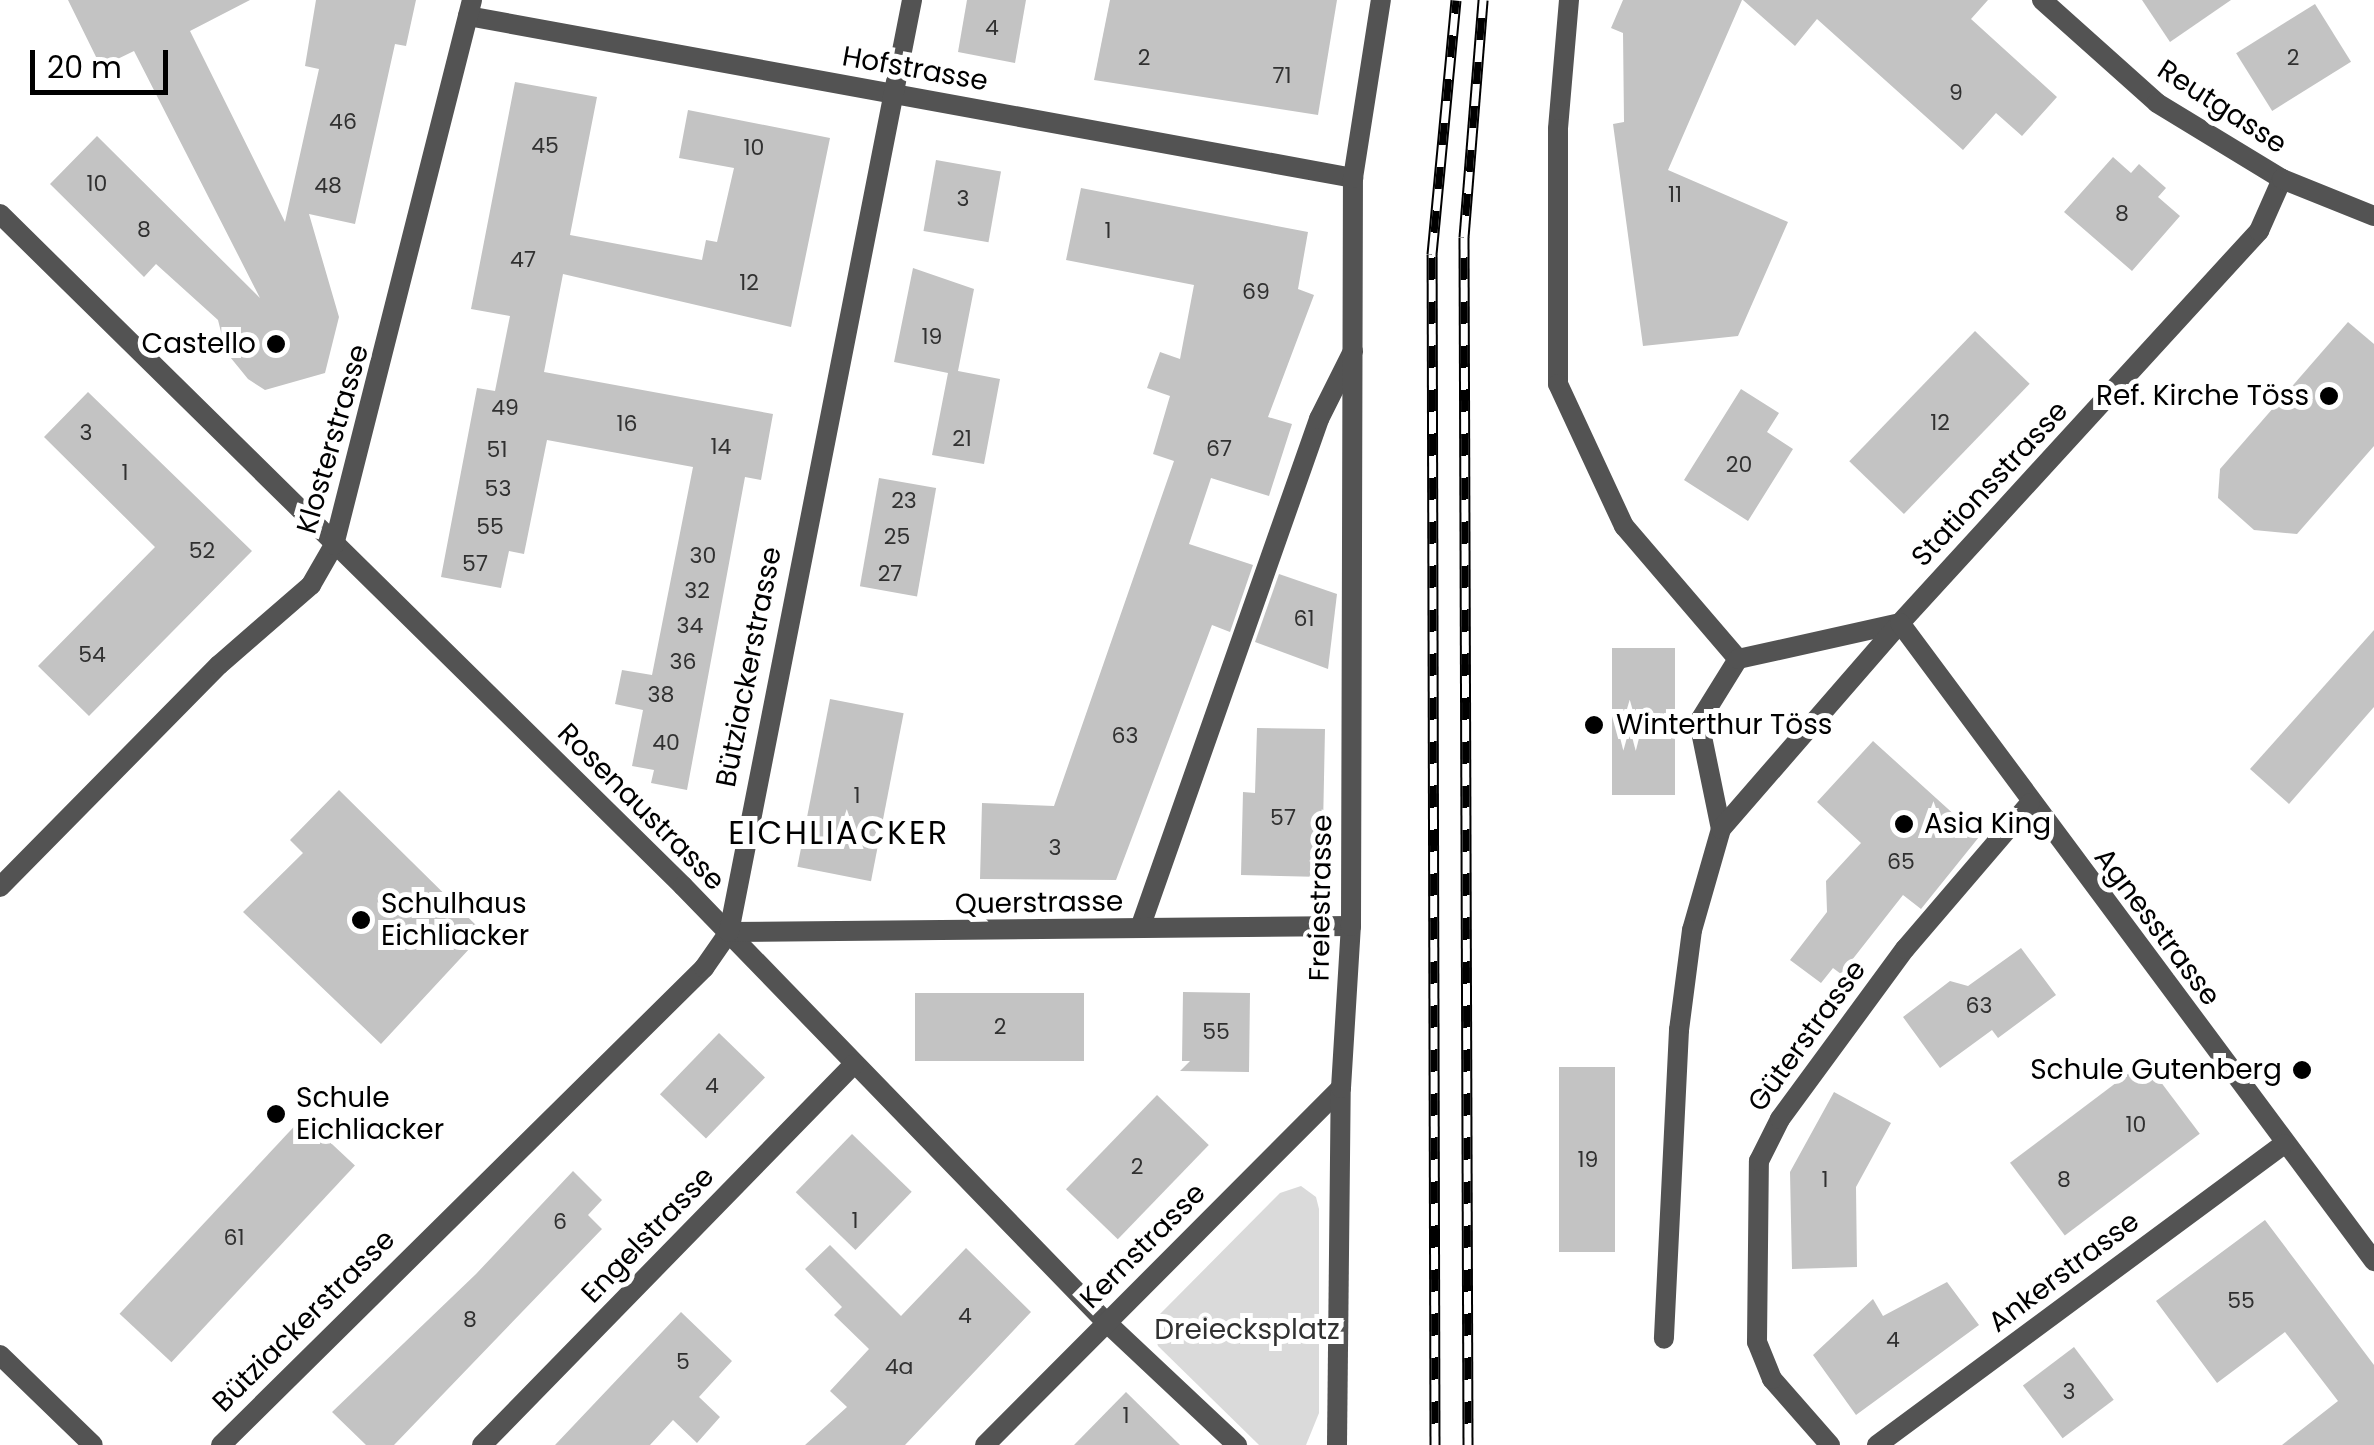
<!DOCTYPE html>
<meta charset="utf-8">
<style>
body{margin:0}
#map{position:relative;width:2374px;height:1445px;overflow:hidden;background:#fff;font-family:Poppins,sans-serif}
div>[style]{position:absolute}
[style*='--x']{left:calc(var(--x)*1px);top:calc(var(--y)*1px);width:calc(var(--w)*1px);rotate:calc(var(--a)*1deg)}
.green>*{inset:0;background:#dadada}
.building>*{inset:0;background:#c3c3c3;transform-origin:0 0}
.service>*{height:20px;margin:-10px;padding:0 10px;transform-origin:10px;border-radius:10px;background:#535353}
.minor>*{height:20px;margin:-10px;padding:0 10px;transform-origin:10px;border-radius:10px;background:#535353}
.rail>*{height:11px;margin-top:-5.5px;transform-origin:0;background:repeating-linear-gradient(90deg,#fff 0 22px,#000 0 44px);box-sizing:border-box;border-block:2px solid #000}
.dots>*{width:28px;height:28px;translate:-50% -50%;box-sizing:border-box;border:5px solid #fff;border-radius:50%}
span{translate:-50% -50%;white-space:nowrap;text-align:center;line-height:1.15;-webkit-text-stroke:10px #fff;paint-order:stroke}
.number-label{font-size:22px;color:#313131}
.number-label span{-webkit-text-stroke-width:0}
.street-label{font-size:28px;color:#000}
.poi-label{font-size:28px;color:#000}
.right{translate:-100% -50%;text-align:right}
.left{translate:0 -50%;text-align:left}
.park-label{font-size:28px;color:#313131}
.quarter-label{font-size:32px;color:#000;letter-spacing:2.5px}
.scale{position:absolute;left:30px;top:50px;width:138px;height:45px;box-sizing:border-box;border:5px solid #000;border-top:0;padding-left:12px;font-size:30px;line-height:35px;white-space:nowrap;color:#000;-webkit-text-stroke:8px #fff;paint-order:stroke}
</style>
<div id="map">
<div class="green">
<div style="clip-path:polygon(1301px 1186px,1316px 1197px,1319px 1209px,1319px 1413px,1306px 1445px,1259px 1445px,1158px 1346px,1153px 1331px,1159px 1315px,1280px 1193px)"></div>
</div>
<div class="building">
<div style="clip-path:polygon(68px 0,250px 0,190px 31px,285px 222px,319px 69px,305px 66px,316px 0,416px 0,406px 46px,395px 44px,355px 224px,309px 214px,339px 317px,325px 373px,265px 390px,248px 379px,226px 352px,218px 320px,156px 264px,144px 277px,50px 184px,97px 136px,260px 298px,134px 51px,101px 67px)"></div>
<div style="clip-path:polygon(967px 0,1026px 0,1015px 63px,958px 52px)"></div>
<div style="clip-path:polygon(1110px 0,1337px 0,1318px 115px,1094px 80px)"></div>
<div style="clip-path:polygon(1623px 0,1742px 0,1668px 170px,1788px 222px,1738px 336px,1643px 346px,1613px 124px,1624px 122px,1623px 33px,1611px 28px)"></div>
<div style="clip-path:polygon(1743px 0,1988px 0,1971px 19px,2057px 97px,2022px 136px,1996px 113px,1963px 150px,1817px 19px,1795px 46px)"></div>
<div style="clip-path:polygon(2142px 0,2231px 0,2170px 42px)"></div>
<div style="left:2315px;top:4px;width:68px;height:93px;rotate:58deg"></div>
<div style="clip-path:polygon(515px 82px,597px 97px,570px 235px,702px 260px,706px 240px,717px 242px,734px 168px,679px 158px,688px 110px,830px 138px,791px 327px,563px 274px,544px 372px,773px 414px,761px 480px,745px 477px,687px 790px,651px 783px,654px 770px,632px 766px,643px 710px,615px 704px,622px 670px,652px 675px,693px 467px,547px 440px,524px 554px,509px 551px,501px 588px,441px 577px,477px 388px,495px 391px,510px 316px,471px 309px)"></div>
<div style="clip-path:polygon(2113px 157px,2131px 173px,2139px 164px,2166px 188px,2158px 197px,2180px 216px,2132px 271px,2064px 212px)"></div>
<div style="left:936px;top:160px;width:66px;height:72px;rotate:10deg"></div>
<div style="clip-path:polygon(1081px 188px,1308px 232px,1298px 289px,1314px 295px,1268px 417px,1292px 424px,1269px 496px,1211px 478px,1189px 544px,1253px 565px,1230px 632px,1212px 625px,1116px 880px,980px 879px,982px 803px,1054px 806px,1174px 461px,1153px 454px,1170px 396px,1147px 388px,1160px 352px,1180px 359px,1194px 285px,1066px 260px)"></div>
<div style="clip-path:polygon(913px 268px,974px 289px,958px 371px,1000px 379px,984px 464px,932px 455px,948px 373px,894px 362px)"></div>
<div style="clip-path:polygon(2348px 322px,2374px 344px,2374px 446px,2297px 534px,2254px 530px,2218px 498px,2220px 469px)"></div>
<div style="left:1975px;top:331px;width:76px;height:181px;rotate:44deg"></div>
<div style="clip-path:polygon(1741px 389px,1779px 413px,1767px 432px,1793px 449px,1748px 521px,1684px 480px)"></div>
<div style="clip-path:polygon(88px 392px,252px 551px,89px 716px,38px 666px,155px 547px,44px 437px)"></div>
<div style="left:879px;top:478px;width:58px;height:110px;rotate:10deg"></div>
<div style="clip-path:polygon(1279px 574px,1337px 594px,1328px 669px,1255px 642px)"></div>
<div style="clip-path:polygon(2374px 630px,2374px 707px,2289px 804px,2250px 769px)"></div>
<div style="left:1612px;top:648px;width:63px;height:147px"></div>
<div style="left:830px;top:699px;width:75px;height:171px;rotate:11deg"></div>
<div style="clip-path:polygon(1257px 728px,1325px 729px,1322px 877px,1241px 875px,1243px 792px,1255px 793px)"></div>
<div style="clip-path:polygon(1873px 741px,1979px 837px,1921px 909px,1903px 895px,1841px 974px,1833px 968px,1821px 983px,1790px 960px,1827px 912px,1826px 881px,1861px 843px,1817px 802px)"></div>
<div style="clip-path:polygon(339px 790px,484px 933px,381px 1044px,243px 912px,303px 853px,290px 840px)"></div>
<div style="clip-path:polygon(2021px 948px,2056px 995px,1998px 1038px,1992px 1030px,1940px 1068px,1903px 1017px,1950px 981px,1968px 986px)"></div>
<div style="clip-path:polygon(1183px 992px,1250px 993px,1249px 1072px,1180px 1071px,1190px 1061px,1182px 1061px)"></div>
<div style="left:915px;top:993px;width:169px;height:68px"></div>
<div style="left:719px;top:1033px;width:64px;height:85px;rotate:44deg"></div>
<div style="left:2145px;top:1061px;width:91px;height:169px;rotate:53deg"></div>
<div style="left:1615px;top:1067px;width:185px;height:56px;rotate:90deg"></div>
<div style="clip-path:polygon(1834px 1092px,1891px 1123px,1856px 1187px,1857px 1267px,1792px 1269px,1790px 1172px)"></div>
<div style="left:1157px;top:1095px;width:72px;height:131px;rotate:44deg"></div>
<div style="left:303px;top:1117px;width:71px;height:269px;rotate:43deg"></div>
<div style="left:852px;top:1134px;width:83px;height:81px;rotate:44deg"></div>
<div style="clip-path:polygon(573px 1171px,602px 1200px,588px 1215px,602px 1229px,394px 1445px,366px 1445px,332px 1412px,476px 1274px)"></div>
<div style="clip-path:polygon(2265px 1220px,2374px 1365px,2374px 1445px,2282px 1445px,2338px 1401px,2285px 1332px,2217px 1383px,2156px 1301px)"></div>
<div style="clip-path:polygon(830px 1245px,901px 1316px,966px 1248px,1031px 1312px,905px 1445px,805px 1445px,847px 1407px,830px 1391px,869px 1349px,834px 1315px,842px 1307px,805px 1269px)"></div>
<div style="clip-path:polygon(1947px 1282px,1979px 1325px,1856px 1415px,1813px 1355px,1873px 1299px,1883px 1316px)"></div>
<div style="clip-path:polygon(681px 1312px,732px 1361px,699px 1397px,720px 1417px,697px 1443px,673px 1420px,650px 1445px,555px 1445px)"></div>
<div style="left:2074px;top:1347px;width:66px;height:64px;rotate:53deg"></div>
<div style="clip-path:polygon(1126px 1392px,1180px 1445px,1074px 1445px)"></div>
</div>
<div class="service">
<div style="--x:1569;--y:0;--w:129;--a:94.9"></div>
<div style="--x:1558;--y:129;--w:255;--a:90"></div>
<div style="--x:1558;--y:384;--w:157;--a:65.1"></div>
<div style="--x:1624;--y:526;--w:175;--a:49.4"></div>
<div style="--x:1738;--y:659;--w:74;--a:121.8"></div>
<div style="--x:1699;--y:722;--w:109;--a:78.4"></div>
<div style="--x:1721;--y:829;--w:105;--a:106"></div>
<div style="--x:1692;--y:930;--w:101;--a:97.4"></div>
<div style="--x:1679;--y:1030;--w:309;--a:92.8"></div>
<div style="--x:1140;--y:928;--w:540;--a:-70.62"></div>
<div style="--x:1319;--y:419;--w:76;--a:-63.4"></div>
</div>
<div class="minor">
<div style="--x:2042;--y:0;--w:154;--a:41.8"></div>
<div style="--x:2157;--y:103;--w:146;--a:31.3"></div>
<div style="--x:468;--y:16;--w:900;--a:10.37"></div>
<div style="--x:0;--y:214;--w:958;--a:44.53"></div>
<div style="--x:683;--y:886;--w:607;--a:45.87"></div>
<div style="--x:1106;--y:1322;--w:180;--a:43.2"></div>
<div style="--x:1738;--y:659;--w:166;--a:-12.5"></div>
<div style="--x:1900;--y:623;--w:532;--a:-47.52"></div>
<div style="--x:2259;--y:231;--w:57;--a:-66.1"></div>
<div style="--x:2282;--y:179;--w:99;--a:21.9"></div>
<div style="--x:1721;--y:829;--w:273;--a:-49"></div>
<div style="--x:1900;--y:623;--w:795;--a:53.39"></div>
<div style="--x:0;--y:887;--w:312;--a:-45.4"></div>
<div style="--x:219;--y:665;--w:122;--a:-41"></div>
<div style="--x:311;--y:585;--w:46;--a:-60.1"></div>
<div style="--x:334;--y:545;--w:562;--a:-75.79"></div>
<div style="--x:729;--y:932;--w:622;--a:-0.55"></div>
<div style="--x:0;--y:1355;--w:129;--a:44.1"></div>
<div style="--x:221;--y:1445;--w:679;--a:-44.64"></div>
<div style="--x:704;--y:968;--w:44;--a:-55.2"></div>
<div style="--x:729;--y:932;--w:950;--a:-78.89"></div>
<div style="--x:482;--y:1445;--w:532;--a:-45.68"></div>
<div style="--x:985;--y:1445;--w:504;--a:-45.08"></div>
<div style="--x:1337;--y:1445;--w:357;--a:-89.4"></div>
<div style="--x:1341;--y:1088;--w:162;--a:-86.5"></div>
<div style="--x:1351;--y:926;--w:748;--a:-89.85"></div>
<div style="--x:1353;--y:178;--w:180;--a:-81.1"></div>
<div style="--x:1830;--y:1445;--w:88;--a:-131.3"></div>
<div style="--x:1772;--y:1379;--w:40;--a:-112"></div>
<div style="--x:1757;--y:1342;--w:181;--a:-89.4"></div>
<div style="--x:1759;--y:1161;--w:47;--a:-63.4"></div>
<div style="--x:1780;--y:1119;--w:211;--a:-53.7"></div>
<div style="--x:1905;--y:949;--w:192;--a:-49.4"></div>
<div style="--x:1877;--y:1445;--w:506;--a:-36.49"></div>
</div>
<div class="rail">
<div style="--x:1435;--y:1445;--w:1191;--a:-90.14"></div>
<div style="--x:1432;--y:254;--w:255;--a:-84.6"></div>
<div style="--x:1468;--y:1445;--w:1208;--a:-90.19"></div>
<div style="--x:1464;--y:237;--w:238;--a:-85.4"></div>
</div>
<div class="dots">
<div style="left:276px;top:344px;background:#000"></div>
<div style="left:2329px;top:396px;background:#000"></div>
<div style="left:1594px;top:725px;background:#000"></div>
<div style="left:1904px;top:824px;background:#000"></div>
<div style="left:361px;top:920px;background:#000"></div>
<div style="left:2302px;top:1070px;background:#000"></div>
<div style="left:276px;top:1114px;background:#000"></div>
</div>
<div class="number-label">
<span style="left:992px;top:28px">4</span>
<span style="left:1144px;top:58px">2</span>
<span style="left:2293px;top:58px">2</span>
<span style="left:1282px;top:76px">71</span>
<span style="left:1956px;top:93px">9</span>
<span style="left:343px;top:122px">46</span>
<span style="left:545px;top:146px">45</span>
<span style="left:754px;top:148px">10</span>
<span style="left:97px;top:184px">10</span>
<span style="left:328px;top:186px">48</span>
<span style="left:1675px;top:195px">11</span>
<span style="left:963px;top:199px">3</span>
<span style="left:2122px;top:214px">8</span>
<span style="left:144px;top:230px">8</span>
<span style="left:1108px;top:231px">1</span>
<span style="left:523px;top:260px">47</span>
<span style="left:749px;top:283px">12</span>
<span style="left:1256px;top:292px">69</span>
<span style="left:932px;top:337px">19</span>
<span style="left:505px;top:408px">49</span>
<span style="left:1940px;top:423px">12</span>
<span style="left:627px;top:424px">16</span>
<span style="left:86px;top:433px">3</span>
<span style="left:962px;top:439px">21</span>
<span style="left:721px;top:447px">14</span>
<span style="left:1219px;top:449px">67</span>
<span style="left:497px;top:450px">51</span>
<span style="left:1739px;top:465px">20</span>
<span style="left:125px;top:473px">1</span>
<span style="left:498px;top:489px">53</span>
<span style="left:904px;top:501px">23</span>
<span style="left:490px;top:527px">55</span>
<span style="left:897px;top:537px">25</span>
<span style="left:202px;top:551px">52</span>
<span style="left:703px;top:556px">30</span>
<span style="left:475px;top:564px">57</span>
<span style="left:890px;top:574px">27</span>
<span style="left:697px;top:591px">32</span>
<span style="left:1304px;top:619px">61</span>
<span style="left:690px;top:626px">34</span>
<span style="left:92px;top:655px">54</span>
<span style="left:683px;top:662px">36</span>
<span style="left:661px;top:695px">38</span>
<span style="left:1125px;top:736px">63</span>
<span style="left:666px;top:743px">40</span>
<span style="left:857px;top:796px">1</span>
<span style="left:1283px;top:818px">57</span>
<span style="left:1055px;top:848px">3</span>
<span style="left:1901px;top:862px">65</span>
<span style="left:1979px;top:1006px">63</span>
<span style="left:1000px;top:1027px">2</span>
<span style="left:1216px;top:1032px">55</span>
<span style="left:712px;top:1086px">4</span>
<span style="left:2136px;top:1125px">10</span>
<span style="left:1588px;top:1160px">19</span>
<span style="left:1137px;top:1167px">2</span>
<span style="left:1825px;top:1180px">1</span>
<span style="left:2064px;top:1180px">8</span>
<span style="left:855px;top:1221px">1</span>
<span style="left:560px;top:1222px">6</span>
<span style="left:234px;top:1238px">61</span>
<span style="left:2241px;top:1301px">55</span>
<span style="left:965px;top:1316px">4</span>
<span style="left:470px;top:1320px">8</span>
<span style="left:1893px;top:1340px">4</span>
<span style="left:683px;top:1362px">5</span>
<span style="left:899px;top:1367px">4a</span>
<span style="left:2069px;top:1392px">3</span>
<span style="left:1126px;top:1416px">1</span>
</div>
<div class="street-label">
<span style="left:915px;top:69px;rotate:10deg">Hofstrasse</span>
<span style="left:2222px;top:107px;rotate:33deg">Reutgasse</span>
<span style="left:333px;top:439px;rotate:-74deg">Klosterstrasse</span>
<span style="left:1990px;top:484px;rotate:-47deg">Stationsstrasse</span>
<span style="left:749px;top:667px;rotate:-79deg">Bütziackerstrasse</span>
<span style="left:641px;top:807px;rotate:45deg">Rosenaustrasse</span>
<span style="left:1321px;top:898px;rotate:-89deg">Freiestrasse</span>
<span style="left:1039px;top:903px;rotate:-1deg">Querstrasse</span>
<span style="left:2157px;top:927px;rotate:53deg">Agnesstrasse</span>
<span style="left:1807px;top:1036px;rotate:-54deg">Güterstrasse</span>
<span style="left:648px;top:1235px;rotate:-46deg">Engelstrasse</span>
<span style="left:1143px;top:1246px;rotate:-45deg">Kernstrasse</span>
<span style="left:2064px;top:1272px;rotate:-37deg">Ankerstrasse</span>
<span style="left:304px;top:1321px;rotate:-45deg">Bütziackerstrasse</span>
</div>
<div class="poi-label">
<span class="right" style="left:256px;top:344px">Castello</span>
<span class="right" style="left:2309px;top:396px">Ref. Kirche Töss</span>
<span class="left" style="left:1616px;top:725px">Winterthur Töss</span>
<span class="left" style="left:1924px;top:824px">Asia King</span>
<span class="left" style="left:381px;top:920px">Schulhaus<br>Eichliacker</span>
<span class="right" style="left:2282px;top:1070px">Schule Gutenberg</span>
<span class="left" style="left:296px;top:1114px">Schule<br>Eichliacker</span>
</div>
<div class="park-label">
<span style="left:1247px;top:1330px">Dreiecksplatz</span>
</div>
<div class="quarter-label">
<span style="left:839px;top:833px">EICHLIACKER</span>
</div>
<div class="scale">20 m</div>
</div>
